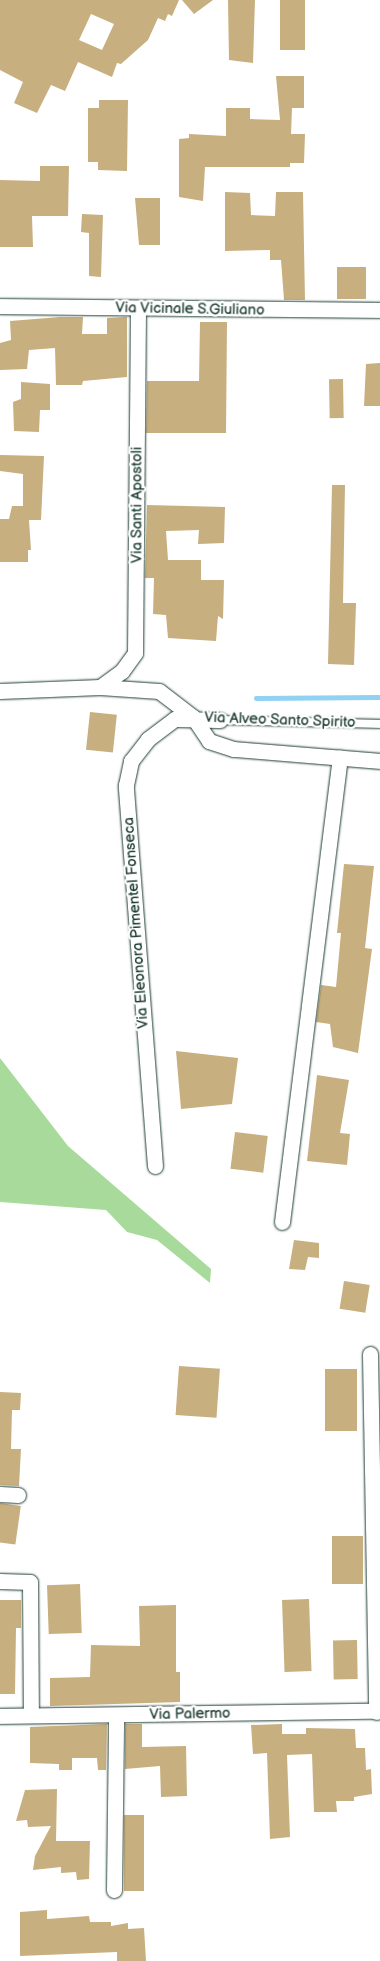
<!DOCTYPE html>
<style>
body{margin:0}
#map{position:relative;width:380px;height:1961px;overflow:hidden;background:#fff;font-family:"Balsamiq Sans",sans-serif}
div>[style]{position:absolute}
[style*='--x']{left:calc(var(--x)*1px);top:calc(var(--y)*1px);width:calc(var(--w)*1px);rotate:calc(var(--a)*1deg)}
.green>*{inset:0;background:#a8da9b}
.stream>*{height:4.5px;margin:-2.25px;padding:0 2.25px;transform-origin:2.25px;border-radius:2.25px;background:#91d1f2}
.building>*{inset:0;background:#c7af7f;transform-origin:0 0}
.roads{filter:drop-shadow(0 0 1px #1f3d34) drop-shadow(0 0 1px #1f3d34)}
.service>*{height:8px;margin:-4px;padding:0 4px;transform-origin:4px;border-radius:4px;background:#fff}
.minor>*{height:15px;margin:-7.5px;padding:0 7.5px;transform-origin:7.5px;border-radius:7.5px;background:#fff}
span{translate:-50% -50%;white-space:nowrap;text-align:center;line-height:1.15;-webkit-text-stroke:4.5px #fff;paint-order:stroke}
.street-label{font-size:15px;color:#1f3d34}
</style>
<div id="map">
<div class="green">
<div style="clip-path:polygon(0 1058px,68px 1146px,211px 1269px,210px 1283px,157px 1240px,127px 1232px,106px 1210px,0 1202px)"></div>
</div>
<div class="stream">
<div style="--x:256;--y:698;--w:124;--a:-0.5"></div>
</div>
<div class="building">
<div style="clip-path:polygon(evenodd,0 0,179px 0,172px 16px,168px 14px,165px 21px,158px 18px,148px 40px,121px 64px,117px 63px,112px 77px,78px 62px,65px 91px,51px 85px,37px 113px,14px 103px,23px 82px,0 70px,0 0,91px 14px,114px 24px,102px 50px,79px 40px,91px 14px)"></div>
<div style="clip-path:polygon(182px 0,213px 0,194px 14px)"></div>
<div style="clip-path:polygon(228px 0,255px 0,253px 63px,229px 60px)"></div>
<div style="left:280px;top:0;width:25px;height:50px"></div>
<div style="clip-path:polygon(276px 76px,304px 76px,304px 108px,292px 108px,291px 134px,305px 134px,304px 163px,290px 163px,290px 167px,205px 167px,203px 201px,179px 197px,179px 139px,189px 138px,189px 134px,226px 136px,226px 108px,250px 108px,250px 119px,280px 120px)"></div>
<div style="clip-path:polygon(99px 100px,128px 100px,127px 171px,98px 170px,98px 162px,88px 162px,88px 108px,99px 108px)"></div>
<div style="clip-path:polygon(40px 166px,69px 166px,68px 216px,32px 216px,33px 247px,0 247px,0 180px,40px 181px)"></div>
<div style="clip-path:polygon(225px 192px,250px 193px,251px 215px,275px 216px,276px 192px,303px 192px,305px 300px,284px 300px,281px 260px,270px 260px,270px 250px,225px 251px)"></div>
<div style="clip-path:polygon(135px 198px,160px 198px,160px 245px,139px 245px)"></div>
<div style="clip-path:polygon(82px 214px,103px 215px,101px 277px,89px 276px,89px 233px,81px 232px)"></div>
<div style="left:337px;top:267px;width:29px;height:32px"></div>
<div style="clip-path:polygon(60px 317px,83px 317px,82px 334px,107px 334px,107px 318px,127px 317px,127px 377px,83px 381px,82px 385px,56px 385px,55px 348px,29px 350px,27px 369px,0 370px,0 343px,11px 340px,10px 321px)"></div>
<div style="clip-path:polygon(200px 322px,227px 322px,226px 433px,146px 433px,147px 381px,199px 381px)"></div>
<div style="clip-path:polygon(380px 363px,380px 406px,364px 406px,366px 364px)"></div>
<div style="left:343px;top:379px;width:39px;height:14px;rotate:89deg"></div>
<div style="clip-path:polygon(21px 382px,50px 384px,50px 410px,40px 410px,39px 432px,14px 431px,13px 402px,21px 399px)"></div>
<div style="clip-path:polygon(0 455px,44px 456px,41px 520px,29px 520px,31px 550px,28px 550px,28px 562px,0 562px,0 519px,9px 519px,12px 506px,23px 506px,23px 474px,0 471px)"></div>
<div style="clip-path:polygon(332px 485px,345px 485px,343px 603px,356px 603px,354px 665px,328px 664px)"></div>
<div style="clip-path:polygon(147px 505px,225px 507px,224px 543px,198px 544px,199px 530px,166px 531px,168px 560px,201px 560px,201px 580px,224px 580px,223px 619px,218px 616px,216px 641px,168px 638px,166px 615px,153px 614px,154px 578px,145px 578px)"></div>
<div style="left:90px;top:712px;width:27px;height:38px;rotate:6deg"></div>
<div style="clip-path:polygon(344px 864px,374px 866px,365px 948px,372px 949px,358px 1053px,333px 1047px,330px 1024px,316px 1022px,321px 985px,336px 987px,341px 933px,337px 933px)"></div>
<div style="clip-path:polygon(176px 1051px,238px 1058px,232px 1104px,181px 1109px)"></div>
<div style="clip-path:polygon(317px 1075px,349px 1080px,340px 1133px,350px 1134px,347px 1165px,307px 1161px)"></div>
<div style="left:235px;top:1132px;width:33px;height:37px;rotate:7deg"></div>
<div style="clip-path:polygon(294px 1240px,319px 1243px,319px 1258px,308px 1257px,305px 1270px,289px 1269px)"></div>
<div style="left:344px;top:1281px;width:26px;height:28px;rotate:9deg"></div>
<div style="left:179px;top:1366px;width:41px;height:49px;rotate:4deg"></div>
<div style="left:325px;top:1369px;width:32px;height:62px"></div>
<div style="clip-path:polygon(0 1392px,21px 1393px,20px 1410px,12px 1410px,11px 1449px,21px 1449px,19px 1486px,0 1485px)"></div>
<div style="left:0;top:1503px;width:21px;height:39px;rotate:8deg"></div>
<div style="left:332px;top:1536px;width:31px;height:48px"></div>
<div style="left:80px;top:1584px;width:49px;height:33px;rotate:88deg"></div>
<div style="left:309px;top:1599px;width:72px;height:27px;rotate:88deg"></div>
<div style="clip-path:polygon(0 1600px,21px 1600px,21px 1628px,16px 1628px,15px 1694px,0 1694px)"></div>
<div style="clip-path:polygon(176px 1605px,176px 1672px,180px 1672px,180px 1702px,50px 1706px,50px 1678px,90px 1677px,91px 1645px,140px 1646px,139px 1606px)"></div>
<div style="left:357px;top:1640px;width:39px;height:24px;rotate:89deg"></div>
<div style="clip-path:polygon(107px 1724px,106px 1770px,98px 1770px,97px 1758px,72px 1758px,72px 1770px,59px 1770px,59px 1764px,30px 1763px,30px 1727px)"></div>
<div style="clip-path:polygon(125px 1724px,142px 1724px,142px 1747px,186px 1746px,187px 1796px,161px 1797px,160px 1766px,125px 1769px)"></div>
<div style="clip-path:polygon(282px 1724px,282px 1734px,306px 1734px,306px 1728px,355px 1729px,356px 1748px,365px 1748px,366px 1770px,371px 1769px,372px 1794px,354px 1797px,354px 1801px,336px 1801px,337px 1812px,314px 1812px,312px 1754px,287px 1755px,290px 1837px,270px 1839px,267px 1753px,253px 1754px,251px 1725px)"></div>
<div style="clip-path:polygon(57px 1789px,56px 1841px,90px 1841px,89px 1879px,77px 1880px,76px 1872px,61px 1873px,61px 1867px,33px 1870px,35px 1856px,51px 1826px,28px 1827px,27px 1820px,16px 1821px,25px 1790px)"></div>
<div style="left:124px;top:1815px;width:20px;height:76px"></div>
<div style="clip-path:polygon(47px 1910px,47px 1919px,89px 1916px,90px 1922px,111px 1922px,111px 1926px,128px 1923px,128px 1929px,144px 1928px,146px 1961px,117px 1961px,117px 1952px,20px 1956px,20px 1912px)"></div>
</div>
<div class="roads">
<div class="service">
<div style="--x:220;--y:720;--w:160;--a:1.4"></div>
</div>
<div class="minor">
<div style="--x:0;--y:306;--w:380;--a:0.6"></div>
<div style="--x:100;--y:687;--w:27;--a:-36"></div>
<div style="--x:122;--y:671;--w:22;--a:-54"></div>
<div style="--x:135;--y:653;--w:345;--a:-89.5"></div>
<div style="--x:0;--y:691;--w:100;--a:-2.3"></div>
<div style="--x:100;--y:687;--w:59;--a:3.9"></div>
<div style="--x:159;--y:691;--w:43;--a:37.4"></div>
<div style="--x:193;--y:717;--w:29;--a:56"></div>
<div style="--x:209;--y:741;--w:26;--a:18"></div>
<div style="--x:234;--y:749;--w:146;--a:4.7"></div>
<div style="--x:155;--y:1166;--w:382;--a:-94.4"></div>
<div style="--x:126;--y:785;--w:25;--a:-78"></div>
<div style="--x:131;--y:761;--w:28;--a:-52"></div>
<div style="--x:148;--y:739;--w:34;--a:-37"></div>
<div style="--x:175;--y:719;--w:45;--a:1.3"></div>
<div style="--x:282;--y:1222;--w:468;--a:-82.9"></div>
<div style="--x:370;--y:1354;--w:358;--a:89"></div>
<div style="--x:0;--y:1494;--w:18;--a:3"></div>
<div style="--x:0;--y:1581;--w:30;--a:2"></div>
<div style="--x:30;--y:1582;--w:133;--a:89.6"></div>
<div style="--x:0;--y:1716;--w:380;--a:-0.8"></div>
<div style="--x:114;--y:1890;--w:175;--a:-89.3"></div>
</div>
</div>
<div class="street-label">
<span style="left:190px;top:309px;rotate:1deg">Via Vicinale S.Giuliano</span>
<span style="left:137px;top:505px;rotate:-90deg">Via Santi Apostoli</span>
<span style="left:280px;top:720px;rotate:2deg">Via Alveo Santo Spirito</span>
<span style="left:136px;top:923px;rotate:-94deg">Via Eleonora Pimentel Fonseca</span>
<span style="left:190px;top:1714px;rotate:-1deg">Via Palermo</span>
</div>
</div>
